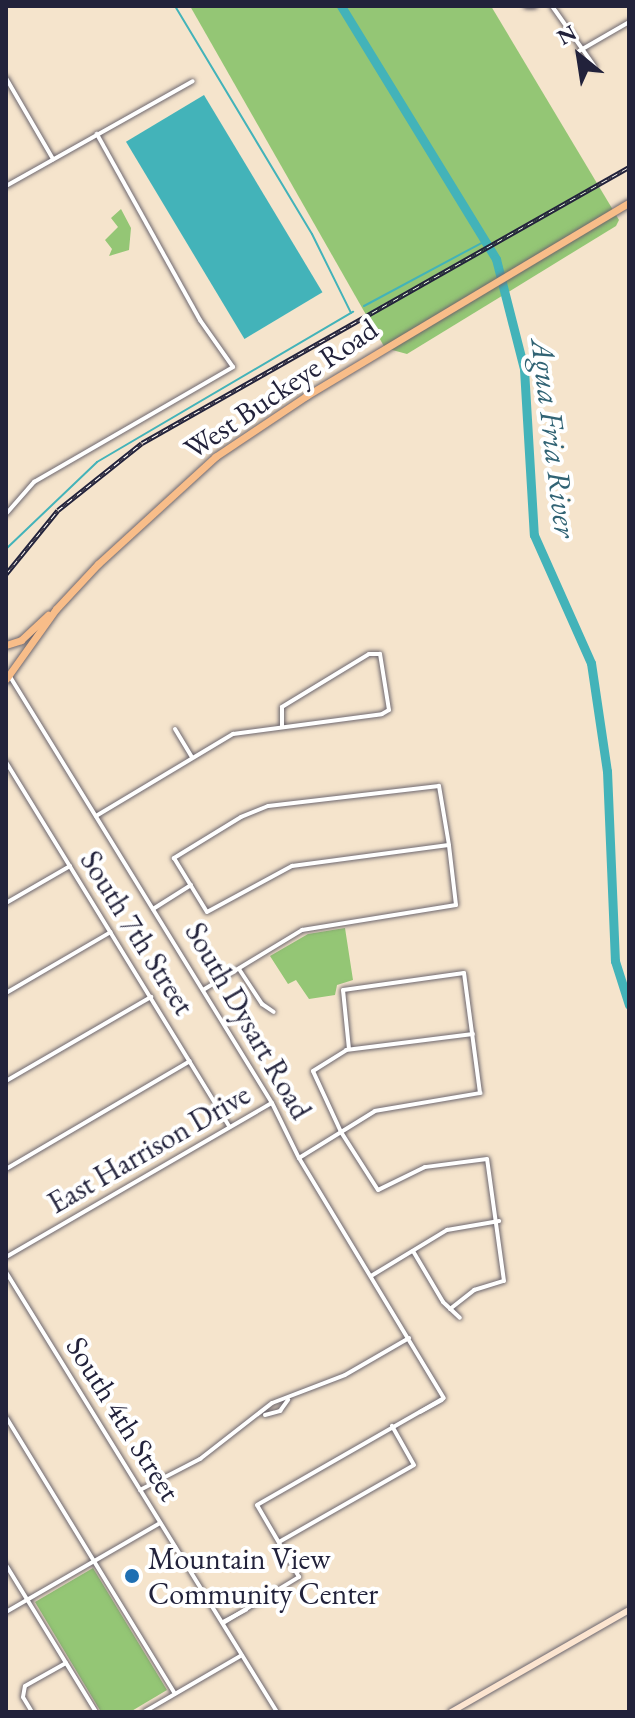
<!DOCTYPE html>
<style>
body{margin:0}
#map{position:relative;width:635px;height:1718px;overflow:hidden;background:#f5e4cc;font-family:"EB Garamond",serif}
div>[style]{position:absolute}
[style*='--x']{left:calc(var(--x)*1px);top:calc(var(--y)*1px);width:calc(var(--w)*1px);rotate:calc(var(--a)*1deg)}
.green>*{inset:0;background:#94c675}
.water>*{inset:0;background:#43b3b9;transform-origin:0 0}
.stream>*{height:2px;margin:-1px;padding:0 1px;transform-origin:1px;border-radius:1px;background:#43b3b9}
.river>*{height:9px;margin:-4.5px;padding:0 4.5px;transform-origin:4.5px;border-radius:4.5px;background:#43b3b9}
.roads{filter:drop-shadow(0 0 2px #6c666e) drop-shadow(0 0 2px #6c666e)}
.street>*{height:4px;margin:-2px;padding:0 2px;transform-origin:2px;border-radius:2px;background:#fff}
.secondary>*{height:6px;margin:-3px;padding:0 3px;transform-origin:3px;border-radius:3px;background:#fce5d0}
.primary>*{height:7px;margin:-3.5px;padding:0 3.5px;transform-origin:3.5px;border-radius:3.5px;background:#f8bd89}
.rail>*{height:5px;margin-top:-2.5px;transform-origin:0;background:repeating-linear-gradient(90deg,#fff 0 6px,#22223b 0 12px);box-sizing:border-box;border-block:2px solid #22223b}
.dots>*{width:22px;height:22px;translate:-50% -50%;box-sizing:border-box;border:4px solid #fff;border-radius:50%}
span{translate:-50% -50%;white-space:nowrap;text-align:center;line-height:1.15;-webkit-text-stroke:8px #fff;paint-order:stroke}
.street-label{font-size:30px;color:#22223b}
.poi-label{font-size:30px;color:#22223b}
.left{translate:0 -50%;text-align:left}
.water-label{font-size:32px;color:#316374;font-style:italic}
.frame{position:absolute;inset:0;border:8px solid #22223b;pointer-events:none}
.north{position:absolute;left:539px;top:16px;width:80px;height:80px;-webkit-text-stroke:6px #fff;paint-order:stroke;rotate:330deg;font-size:22px;font-weight:700;line-height:32px;text-align:center;color:#22223b}
.north::after{content:'';display:block;margin:auto;width:28px;height:36px;background:#22223b;clip-path:polygon(50% 0,100% 100%,50% 72%,0 100%)}
</style>
<div id="map">
<div class="green">
<div style="clip-path:polygon(190px 6px,491px 6px,619px 220px,616px 226px,407px 354px,385px 348px)"></div>
<div style="clip-path:polygon(121px 209px,131px 228px,129px 250px,109px 256px,112px 249px,105px 240px,118px 227px,111px 218px)"></div>
<div style="clip-path:polygon(345px 928px,353px 980px,337px 985px,335px 995px,309px 999px,296px 980px,288px 984px,270px 956px,308px 934px)"></div>
<div style="clip-path:polygon(93px 1568px,167px 1690px,130px 1712px,101px 1712px,35px 1602px)"></div>
</div>
<div class="water">
<div style="left:204px;top:95px;width:230px;height:91px;rotate:59deg"></div>
</div>
<div class="stream">
<div style="--x:175;--y:6;--w:266;--a:59"></div>
<div style="--x:312;--y:234;--w:88;--a:63.7"></div>
<div style="--x:364;--y:306;--w:137;--a:-28.2"></div>
<div style="--x:6;--y:549;--w:126;--a:-43.7"></div>
<div style="--x:97;--y:462;--w:297;--a:-30.4"></div>
</div>
<div class="river">
<div style="--x:341;--y:6;--w:297;--a:58.5"></div>
<div style="--x:496;--y:259;--w:114;--a:75.7"></div>
<div style="--x:524;--y:369;--w:166;--a:86.6"></div>
<div style="--x:534;--y:535;--w:140;--a:66"></div>
<div style="--x:591;--y:663;--w:109;--a:81.6"></div>
<div style="--x:607;--y:771;--w:190;--a:87.6"></div>
<div style="--x:615;--y:961;--w:46;--a:72.3"></div>
</div>
<div class="roads">
<div class="street">
<div style="--x:526;--y:6;--w:9;--a:0"></div>
<div style="--x:552;--y:6;--w:75;--a:54.8"></div>
<div style="--x:579;--y:51;--w:58;--a:-30.1"></div>
<div style="--x:6;--y:78;--w:94;--a:59.9"></div>
<div style="--x:6;--y:186;--w:214;--a:-29.3"></div>
<div style="--x:6;--y:514;--w:43;--a:-48.8"></div>
<div style="--x:34;--y:482;--w:230;--a:-30"></div>
<div style="--x:233;--y:367;--w:57;--a:-125.1"></div>
<div style="--x:200;--y:320;--w:213;--a:-119"></div>
<div style="--x:9;--y:675;--w:502;--a:58.43"></div>
<div style="--x:272;--y:1103;--w:61;--a:63.9"></div>
<div style="--x:299;--y:1158;--w:280;--a:58.9"></div>
<div style="--x:175;--y:729;--w:33;--a:59"></div>
<div style="--x:6;--y:762;--w:428;--a:58.5"></div>
<div style="--x:96;--y:816;--w:160;--a:-30.9"></div>
<div style="--x:233;--y:734;--w:150;--a:-7.6"></div>
<div style="--x:382;--y:714;--w:8;--a:-30"></div>
<div style="--x:389;--y:710;--w:57;--a:-99.1"></div>
<div style="--x:380;--y:654;--w:11;--a:180"></div>
<div style="--x:369;--y:654;--w:102;--a:148.7"></div>
<div style="--x:282;--y:707;--w:20;--a:90"></div>
<div style="--x:6;--y:903;--w:74;--a:-30"></div>
<div style="--x:153;--y:909;--w:45;--a:-32.3"></div>
<div style="--x:239;--y:969;--w:42;--a:56.7"></div>
<div style="--x:262;--y:1004;--w:14;--a:34"></div>
<div style="--x:203;--y:990;--w:116;--a:-31.2"></div>
<div style="--x:302;--y:930;--w:156;--a:-9.2"></div>
<div style="--x:456;--y:905;--w:60;--a:-96.7"></div>
<div style="--x:449;--y:845;--w:60;--a:-99.6"></div>
<div style="--x:439;--y:786;--w:172;--a:173.3"></div>
<div style="--x:268;--y:806;--w:29;--a:158"></div>
<div style="--x:241;--y:817;--w:79;--a:148.5"></div>
<div style="--x:174;--y:858;--w:63;--a:58.6"></div>
<div style="--x:207;--y:912;--w:97;--a:-28.4"></div>
<div style="--x:292;--y:866;--w:158;--a:-7.6"></div>
<div style="--x:6;--y:993;--w:121;--a:-30.2"></div>
<div style="--x:6;--y:1081;--w:168;--a:-30.1"></div>
<div style="--x:299;--y:1158;--w:89;--a:-31.7"></div>
<div style="--x:375;--y:1111;--w:107;--a:-9.7"></div>
<div style="--x:480;--y:1093;--w:121;--a:-97.6"></div>
<div style="--x:464;--y:973;--w:122;--a:172"></div>
<div style="--x:343;--y:990;--w:59;--a:84.2"></div>
<div style="--x:6;--y:1169;--w:213;--a:-30.4"></div>
<div style="--x:413;--y:1251;--w:59;--a:59.5"></div>
<div style="--x:443;--y:1302;--w:23;--a:43"></div>
<div style="--x:6;--y:1257;--w:307;--a:-30.1"></div>
<div style="--x:6;--y:1272;--w:517;--a:58.37"></div>
<div style="--x:371;--y:1276;--w:89;--a:-31.2"></div>
<div style="--x:447;--y:1230;--w:53;--a:-9.8"></div>
<div style="--x:450;--y:1309;--w:31;--a:-38"></div>
<div style="--x:474;--y:1290;--w:31;--a:-17"></div>
<div style="--x:504;--y:1281;--w:123;--a:-97.9"></div>
<div style="--x:487;--y:1159;--w:63;--a:172.6"></div>
<div style="--x:425;--y:1167;--w:52;--a:153.9"></div>
<div style="--x:378;--y:1190;--w:69;--a:-122.5"></div>
<div style="--x:341;--y:1132;--w:67;--a:-114.7"></div>
<div style="--x:313;--y:1071;--w:39;--a:-32"></div>
<div style="--x:346;--y:1050;--w:128;--a:-7.2"></div>
<div style="--x:420;--y:1412;--w:25;--a:-29"></div>
<div style="--x:265;--y:1415;--w:16;--a:-15"></div>
<div style="--x:280;--y:1411;--w:14;--a:-54"></div>
<div style="--x:6;--y:1417;--w:324;--a:58.6"></div>
<div style="--x:140;--y:1490;--w:68;--a:-27.3"></div>
<div style="--x:200;--y:1459;--w:91;--a:-37.9"></div>
<div style="--x:272;--y:1403;--w:78;--a:-21"></div>
<div style="--x:345;--y:1375;--w:74;--a:-30"></div>
<div style="--x:279;--y:1542;--w:155;--a:-29.7"></div>
<div style="--x:414;--y:1465;--w:45;--a:-119.4"></div>
<div style="--x:6;--y:1565;--w:172;--a:58.5"></div>
<div style="--x:6;--y:1612;--w:178;--a:-30"></div>
<div style="--x:223;--y:1622;--w:26;--a:-28"></div>
<div style="--x:223;--y:1623;--w:89;--a:-31.2"></div>
<div style="--x:299;--y:1577;--w:83;--a:-120.3"></div>
<div style="--x:257;--y:1505;--w:215;--a:-29.8"></div>
<div style="--x:32;--y:1712;--w:17;--a:-121"></div>
<div style="--x:23;--y:1697;--w:11;--a:-80"></div>
<div style="--x:25;--y:1686;--w:47;--a:-29.3"></div>
<div style="--x:144;--y:1712;--w:113;--a:-30.2"></div>
</div>
<div class="secondary">
<div style="--x:451;--y:1712;--w:205;--a:-29.8"></div>
</div>
<div class="primary">
<div style="--x:6;--y:645;--w:16;--a:-18"></div>
<div style="--x:21;--y:640;--w:37;--a:-43"></div>
<div style="--x:6;--y:679;--w:86;--a:-54.5"></div>
<div style="--x:56;--y:609;--w:62;--a:-47"></div>
<div style="--x:98;--y:564;--w:159;--a:-42.4"></div>
<div style="--x:215;--y:457;--w:110;--a:-33.8"></div>
<div style="--x:306;--y:396;--w:376;--a:-30.9"></div>
</div>
</div>
<div class="rail">
<div style="--x:6;--y:574;--w:82;--a:-50.9"></div>
<div style="--x:58;--y:510;--w:107;--a:-38.6"></div>
<div style="--x:142;--y:443;--w:560;--a:-29.54"></div>
</div>
<div class="dots">
<div style="left:132px;top:1576px;background:#1f6fb2"></div>
</div>
<div class="street-label">
<span style="left:281px;top:389px;rotate:-34deg">West Buckeye Road</span>
<span style="left:137px;top:933px;rotate:58deg">South 7th Street</span>
<span style="left:248px;top:1021px;rotate:60deg">South Dysart Road</span>
<span style="left:149px;top:1149px;rotate:-30deg">East Harrison Drive</span>
<span style="left:123px;top:1419px;rotate:58deg">South 4th Street</span>
</div>
<div class="poi-label">
<span class="left" style="left:148px;top:1576px">Mountain View<br>Community Center</span>
</div>
<div class="water-label">
<span style="left:554px;top:438px;rotate:83deg">Agua Fria River</span>
</div>
<div class="frame"></div>
<div class="north">N</div>
</div>
